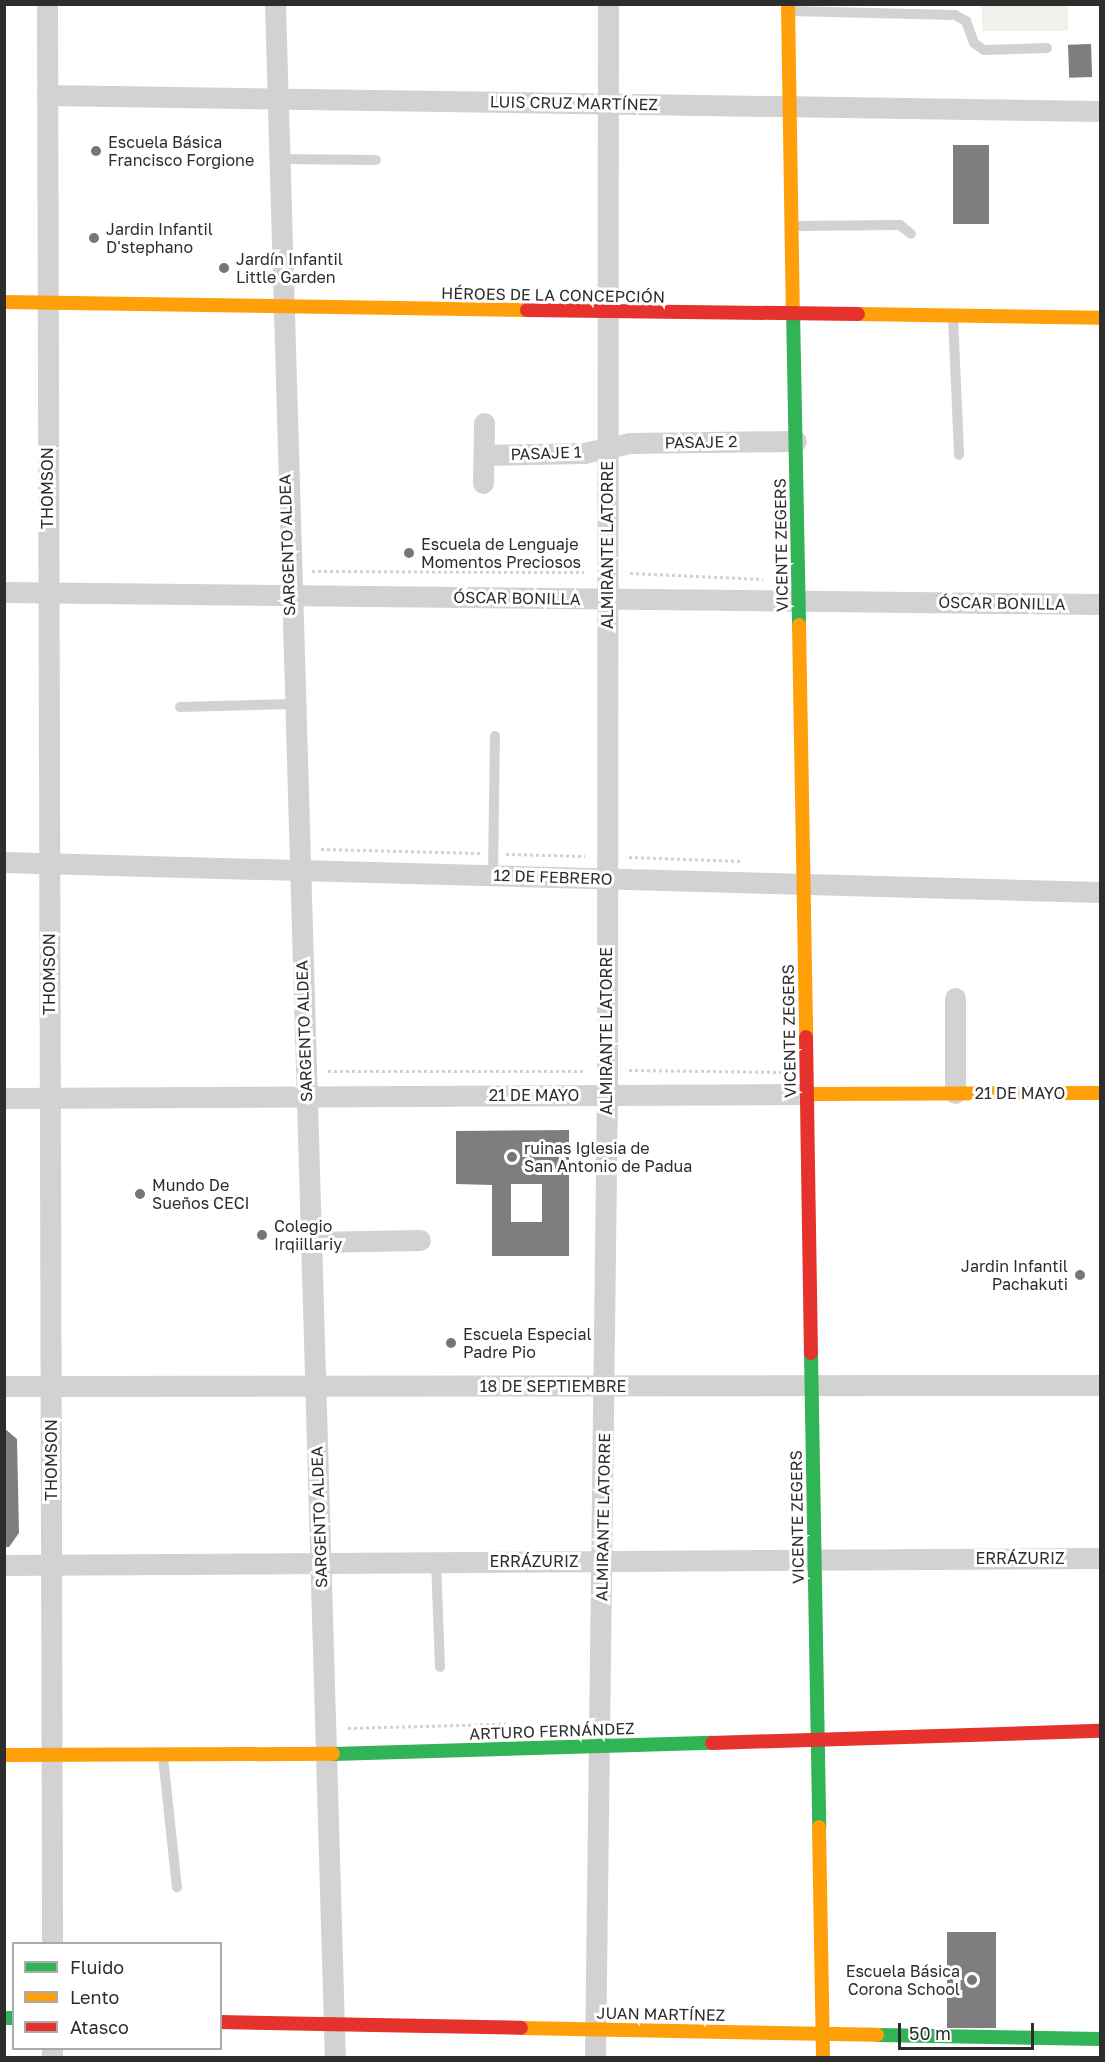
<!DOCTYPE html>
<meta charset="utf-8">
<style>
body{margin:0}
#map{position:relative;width:1105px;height:2062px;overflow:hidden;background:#fff;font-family:"Golos Text",sans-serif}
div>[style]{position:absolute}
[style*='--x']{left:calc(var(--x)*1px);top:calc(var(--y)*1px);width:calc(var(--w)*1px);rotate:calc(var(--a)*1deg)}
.green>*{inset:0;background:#eff3eb;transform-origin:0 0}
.building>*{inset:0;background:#7e7e7e;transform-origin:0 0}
.path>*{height:3px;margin-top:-1.5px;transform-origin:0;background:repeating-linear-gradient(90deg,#d2d2d2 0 3px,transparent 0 6px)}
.lane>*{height:10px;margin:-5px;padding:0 5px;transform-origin:5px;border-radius:5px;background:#d2d2d2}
.street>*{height:21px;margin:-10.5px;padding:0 10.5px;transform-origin:10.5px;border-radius:10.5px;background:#d2d2d2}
.fast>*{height:14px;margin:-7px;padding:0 7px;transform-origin:7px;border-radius:7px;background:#30b455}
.slow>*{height:14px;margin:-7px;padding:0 7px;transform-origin:7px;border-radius:7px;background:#ff9f0a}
.jam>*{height:14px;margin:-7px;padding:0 7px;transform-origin:7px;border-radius:7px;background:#e5322d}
.dots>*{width:16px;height:16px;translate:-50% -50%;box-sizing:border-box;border:3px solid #fff;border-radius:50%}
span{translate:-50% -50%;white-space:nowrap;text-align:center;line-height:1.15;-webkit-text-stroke:6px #fff;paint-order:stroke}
.street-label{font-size:16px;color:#2d2d2d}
.poi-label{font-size:16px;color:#2d2d2d}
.left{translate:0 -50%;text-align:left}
.right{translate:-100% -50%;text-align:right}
.frame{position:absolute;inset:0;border:6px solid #2d2d2d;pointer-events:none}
.legend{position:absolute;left:12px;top:1942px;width:210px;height:108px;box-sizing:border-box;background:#fff;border:2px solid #ababab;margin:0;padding:8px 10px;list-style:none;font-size:18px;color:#2d2d2d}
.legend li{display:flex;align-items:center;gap:12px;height:30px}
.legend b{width:30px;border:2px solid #ababab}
.scale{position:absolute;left:898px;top:2023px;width:136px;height:27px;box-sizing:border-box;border:3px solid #2d2d2d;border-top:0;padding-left:8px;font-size:18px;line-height:21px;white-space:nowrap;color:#2d2d2d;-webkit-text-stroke:4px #fff;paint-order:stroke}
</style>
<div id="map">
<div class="green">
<div style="left:982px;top:5px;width:86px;height:26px"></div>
</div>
<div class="building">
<div style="left:1091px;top:44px;width:33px;height:23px;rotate:88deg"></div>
<div style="left:953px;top:145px;width:36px;height:79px"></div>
<div style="clip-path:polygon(evenodd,569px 1130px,569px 1256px,492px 1256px,492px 1185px,456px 1184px,456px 1131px,569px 1130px,511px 1184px,542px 1184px,542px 1222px,511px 1222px,511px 1184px)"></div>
<div style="clip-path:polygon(4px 1428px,17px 1439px,19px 1533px,9px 1547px,4px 1547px)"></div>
<div style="left:947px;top:1932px;width:49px;height:96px"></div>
</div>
<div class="path">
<div style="--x:312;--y:571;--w:272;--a:0.2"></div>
<div style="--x:630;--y:573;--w:133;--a:2.6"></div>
<div style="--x:321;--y:849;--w:160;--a:1.4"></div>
<div style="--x:506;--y:854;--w:79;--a:1.5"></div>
<div style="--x:629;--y:857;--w:112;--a:2"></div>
<div style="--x:629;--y:1070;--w:156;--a:0.7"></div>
<div style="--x:328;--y:1071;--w:256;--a:0"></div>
<div style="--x:348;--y:1728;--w:158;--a:-1.5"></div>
</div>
<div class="lane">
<div style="--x:789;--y:11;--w:166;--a:1.4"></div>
<div style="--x:955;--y:15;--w:13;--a:29"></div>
<div style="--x:966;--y:21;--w:23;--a:70"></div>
<div style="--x:974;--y:43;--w:12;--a:35"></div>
<div style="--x:984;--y:50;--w:63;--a:-1.8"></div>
<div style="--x:277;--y:159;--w:99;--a:0.6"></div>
<div style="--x:793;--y:226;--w:107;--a:-0.5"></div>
<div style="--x:900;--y:225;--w:14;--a:39"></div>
<div style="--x:953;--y:316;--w:139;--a:87.5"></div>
<div style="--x:180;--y:707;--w:113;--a:-1.5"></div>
<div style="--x:493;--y:875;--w:139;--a:-89.2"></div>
<div style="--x:436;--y:1562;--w:105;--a:87.8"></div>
<div style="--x:163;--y:1757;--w:131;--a:83.9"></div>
</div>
<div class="street">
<div style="--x:47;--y:4;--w:1940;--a:89.85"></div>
<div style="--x:275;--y:4;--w:2055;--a:88.33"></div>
<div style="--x:47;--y:95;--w:1053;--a:0.87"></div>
<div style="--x:484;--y:455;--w:100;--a:-1.1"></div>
<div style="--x:584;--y:453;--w:47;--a:-12.3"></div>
<div style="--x:630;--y:443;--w:166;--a:-0.7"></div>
<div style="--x:483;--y:483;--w:60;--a:-89"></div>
<div style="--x:4;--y:592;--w:1096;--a:0.63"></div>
<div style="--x:4;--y:862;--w:1096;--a:1.57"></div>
<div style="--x:955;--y:998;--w:95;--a:90"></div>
<div style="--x:4;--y:1098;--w:803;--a:-0.29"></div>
<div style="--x:310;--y:1242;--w:110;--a:-1"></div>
<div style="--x:4;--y:1386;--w:1096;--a:-0.05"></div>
<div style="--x:4;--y:1565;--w:1096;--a:-0.37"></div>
<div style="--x:52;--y:2058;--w:10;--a:-90"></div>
<div style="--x:595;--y:2058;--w:963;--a:-89.29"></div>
<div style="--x:607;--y:1095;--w:1091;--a:-89.95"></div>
</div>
<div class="fast">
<div style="--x:793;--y:310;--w:315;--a:88.9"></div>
<div style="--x:811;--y:1353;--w:474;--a:89"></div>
<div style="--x:333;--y:1754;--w:379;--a:-1.7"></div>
<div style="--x:4;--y:2018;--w:10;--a:0"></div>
<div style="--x:877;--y:2035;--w:223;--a:1"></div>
</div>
<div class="slow">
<div style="--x:788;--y:4;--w:306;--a:89.1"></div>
<div style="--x:4;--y:302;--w:523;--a:0.88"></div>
<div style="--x:858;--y:314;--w:242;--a:0.9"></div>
<div style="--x:799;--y:625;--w:412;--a:89"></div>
<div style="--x:807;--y:1094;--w:293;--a:-0.2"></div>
<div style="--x:4;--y:1755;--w:329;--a:-0.2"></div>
<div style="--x:819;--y:1827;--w:231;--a:89"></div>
<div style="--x:521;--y:2028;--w:356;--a:1.1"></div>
</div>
<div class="jam">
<div style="--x:527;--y:310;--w:331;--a:0.7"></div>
<div style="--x:806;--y:1037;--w:316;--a:89.1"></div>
<div style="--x:712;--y:1743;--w:388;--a:-1.8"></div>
<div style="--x:220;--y:2022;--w:301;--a:1.1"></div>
</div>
<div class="dots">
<div style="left:96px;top:151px;background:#767676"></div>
<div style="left:94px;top:238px;background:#767676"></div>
<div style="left:224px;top:268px;background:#767676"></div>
<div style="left:409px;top:553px;background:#767676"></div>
<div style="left:512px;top:1157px;background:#767676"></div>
<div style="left:140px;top:1194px;background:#767676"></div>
<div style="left:262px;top:1235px;background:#767676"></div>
<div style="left:1080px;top:1275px;background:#767676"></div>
<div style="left:451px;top:1343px;background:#767676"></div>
<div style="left:972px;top:1980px;background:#767676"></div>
</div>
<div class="street-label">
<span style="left:574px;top:103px;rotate:1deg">LUIS CRUZ MARTÍNEZ</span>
<span style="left:553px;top:295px;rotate:1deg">HÉROES DE LA CONCEPCIÓN</span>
<span style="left:701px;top:442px;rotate:-1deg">PASAJE 2</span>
<span style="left:546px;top:453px;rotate:-2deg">PASAJE 1</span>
<span style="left:47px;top:488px;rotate:-90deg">THOMSON</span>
<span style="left:287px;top:545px;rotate:-92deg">SARGENTO ALDEA</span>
<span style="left:607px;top:545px;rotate:-90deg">ALMIRANTE LATORRE</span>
<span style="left:781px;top:545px;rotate:-91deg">VICENTE ZEGERS</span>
<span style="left:517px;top:598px;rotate:1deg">ÓSCAR BONILLA</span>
<span style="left:1002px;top:603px;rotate:1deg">ÓSCAR BONILLA</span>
<span style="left:553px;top:877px;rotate:2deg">12 DE FEBRERO</span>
<span style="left:49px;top:974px;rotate:-90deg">THOMSON</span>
<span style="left:304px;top:1031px;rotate:-92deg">SARGENTO ALDEA</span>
<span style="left:606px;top:1031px;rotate:-90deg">ALMIRANTE LATORRE</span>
<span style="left:789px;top:1031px;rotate:-91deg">VICENTE ZEGERS</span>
<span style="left:1020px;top:1093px">21 DE MAYO</span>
<span style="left:534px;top:1095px">21 DE MAYO</span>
<span style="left:553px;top:1386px">18 DE SEPTIEMBRE</span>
<span style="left:51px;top:1460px;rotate:-90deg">THOMSON</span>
<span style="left:319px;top:1517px;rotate:-92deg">SARGENTO ALDEA</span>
<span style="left:603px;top:1517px;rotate:-89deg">ALMIRANTE LATORRE</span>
<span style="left:797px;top:1517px;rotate:-91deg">VICENTE ZEGERS</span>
<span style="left:1020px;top:1558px">ERRÁZURIZ</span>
<span style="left:534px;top:1561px">ERRÁZURIZ</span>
<span style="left:552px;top:1731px;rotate:-2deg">ARTURO FERNÁNDEZ</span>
<span style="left:661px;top:2014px;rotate:1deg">JUAN MARTÍNEZ</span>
</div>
<div class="poi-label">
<span class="left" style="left:108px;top:151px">Escuela Básica<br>Francisco Forgione</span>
<span class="left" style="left:106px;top:238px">Jardin Infantil<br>D'stephano</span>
<span class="left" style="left:236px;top:268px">Jardín Infantil<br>Little Garden</span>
<span class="left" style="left:421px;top:553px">Escuela de Lenguaje<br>Momentos Preciosos</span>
<span class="left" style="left:524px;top:1157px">ruinas Iglesia de<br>San Antonio de Padua</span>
<span class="left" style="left:152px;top:1194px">Mundo De<br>Sueños CECI</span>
<span class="left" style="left:274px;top:1235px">Colegio<br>Irqiillariy</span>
<span class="right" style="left:1068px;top:1275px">Jardin Infantil<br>Pachakuti</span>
<span class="left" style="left:463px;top:1343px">Escuela Especial<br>Padre Pio</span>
<span class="right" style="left:960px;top:1980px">Escuela Básica<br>Corona School</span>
</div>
<div class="frame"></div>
<ul class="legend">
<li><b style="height:8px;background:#30b455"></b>Fluido</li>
<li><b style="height:8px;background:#ff9f0a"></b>Lento</li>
<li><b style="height:8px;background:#e5322d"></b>Atasco</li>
</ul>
<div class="scale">50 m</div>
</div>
